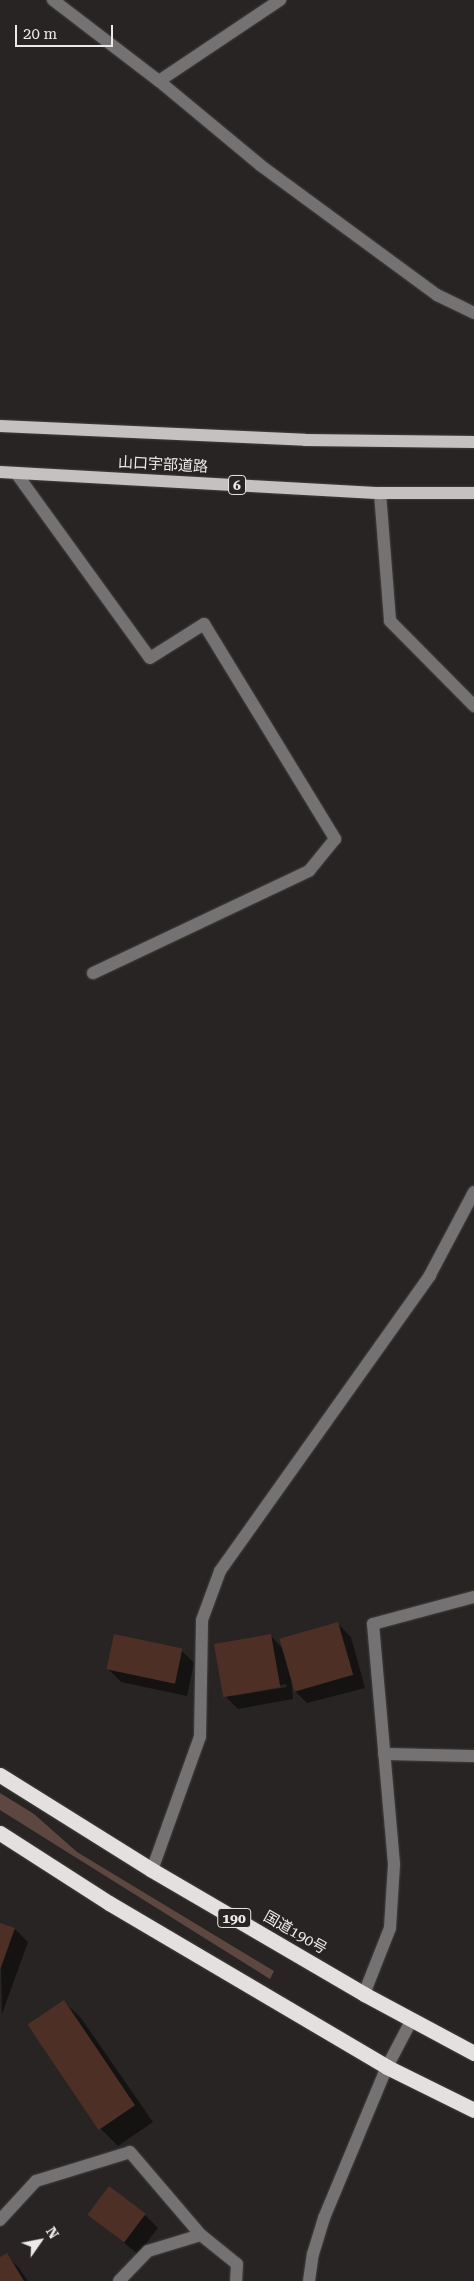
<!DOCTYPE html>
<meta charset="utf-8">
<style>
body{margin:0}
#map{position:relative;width:474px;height:2281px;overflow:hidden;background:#272423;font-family:"Roboto Serif","Noto Sans JP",serif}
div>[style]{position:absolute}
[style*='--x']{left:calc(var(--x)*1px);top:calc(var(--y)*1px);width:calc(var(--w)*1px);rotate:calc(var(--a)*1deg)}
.green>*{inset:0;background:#5d4740}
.shadow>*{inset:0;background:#0007}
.building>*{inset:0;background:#4d2f26;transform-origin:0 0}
.roads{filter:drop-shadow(0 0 1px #43403f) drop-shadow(0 0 1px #43403f)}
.minor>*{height:12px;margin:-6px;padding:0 6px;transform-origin:6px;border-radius:6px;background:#747272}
.major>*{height:12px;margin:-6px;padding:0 6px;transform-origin:6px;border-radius:6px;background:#c4c1c0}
.highway>*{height:15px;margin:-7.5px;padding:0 7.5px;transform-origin:7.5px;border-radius:7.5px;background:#e4e0df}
span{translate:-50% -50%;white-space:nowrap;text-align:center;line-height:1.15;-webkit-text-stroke:4px #272423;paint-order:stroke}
.shield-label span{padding:1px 4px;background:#272423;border:1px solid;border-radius:4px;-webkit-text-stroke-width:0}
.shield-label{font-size:14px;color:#eceae9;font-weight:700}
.street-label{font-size:15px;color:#eceae9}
.north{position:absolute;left:15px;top:2216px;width:50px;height:50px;-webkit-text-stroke:4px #272423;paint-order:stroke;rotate:57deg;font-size:14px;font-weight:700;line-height:20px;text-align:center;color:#eceae9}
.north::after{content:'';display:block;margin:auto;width:18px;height:22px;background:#eceae9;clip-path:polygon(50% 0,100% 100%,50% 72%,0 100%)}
.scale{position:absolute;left:15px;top:25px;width:98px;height:22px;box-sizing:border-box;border:2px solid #eceae9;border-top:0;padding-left:6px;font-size:15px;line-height:18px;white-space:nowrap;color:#eceae9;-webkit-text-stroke:4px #272423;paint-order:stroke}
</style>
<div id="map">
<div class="green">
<div style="clip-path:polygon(0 1793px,34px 1814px,77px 1852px,274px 1971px,270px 1979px,0 1810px)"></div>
</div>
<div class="shadow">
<div style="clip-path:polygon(evenodd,338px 1624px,351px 1637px,365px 1688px,307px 1703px,294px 1690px,291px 1679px,293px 1699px,238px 1709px,225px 1696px,270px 1635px,282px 1648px,338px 1624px,286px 1684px,287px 1687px,233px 1696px,233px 1694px,286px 1684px)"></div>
<div style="clip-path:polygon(181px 1650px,194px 1663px,187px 1696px,121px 1682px,108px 1669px)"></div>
<div style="clip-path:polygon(0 1924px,15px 1929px,28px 1942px,2px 2014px)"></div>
<div style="clip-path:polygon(63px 2001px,81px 2018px,153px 2122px,118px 2146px,101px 2129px)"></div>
<div style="clip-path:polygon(89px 2215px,145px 2215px,158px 2228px,138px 2254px)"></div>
<div style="clip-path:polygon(6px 2255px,19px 2268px,28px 2281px,0 2281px,0 2259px)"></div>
</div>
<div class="building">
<div style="left:338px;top:1622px;width:55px;height:61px;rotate:74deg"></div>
<div style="left:114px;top:1634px;width:70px;height:36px;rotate:12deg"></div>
<div style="left:271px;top:1634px;width:54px;height:58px;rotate:80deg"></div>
<div style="clip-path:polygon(0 1923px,15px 1928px,0 1970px)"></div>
<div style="left:64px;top:2000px;width:127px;height:44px;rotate:56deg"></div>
<div style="left:109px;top:2186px;width:46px;height:36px;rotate:37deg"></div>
<div style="clip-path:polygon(7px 2253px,24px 2281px,0 2281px,0 2257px)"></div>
</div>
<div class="roads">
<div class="minor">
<div style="--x:53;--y:0;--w:133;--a:37.4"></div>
<div style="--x:159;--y:81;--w:131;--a:39.7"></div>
<div style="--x:260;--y:165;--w:220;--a:36.3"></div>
<div style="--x:437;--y:295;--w:41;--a:25.9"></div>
<div style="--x:159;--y:81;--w:146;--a:-33.8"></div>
<div style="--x:16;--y:473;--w:228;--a:54.1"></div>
<div style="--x:150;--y:658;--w:64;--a:-32.2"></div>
<div style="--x:204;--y:624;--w:252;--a:58.6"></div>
<div style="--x:335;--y:839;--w:41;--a:129.1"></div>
<div style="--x:309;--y:871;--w:239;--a:154.7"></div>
<div style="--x:380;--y:493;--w:128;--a:85.5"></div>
<div style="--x:390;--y:621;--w:120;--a:45.3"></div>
<div style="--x:384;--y:1754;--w:90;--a:1.3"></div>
<div style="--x:152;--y:1870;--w:141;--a:-70.2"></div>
<div style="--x:200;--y:1737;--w:117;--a:-89"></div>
<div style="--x:202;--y:1620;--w:52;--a:-69.8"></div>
<div style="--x:220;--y:1571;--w:363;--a:-54.6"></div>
<div style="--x:430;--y:1275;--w:94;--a:-62.1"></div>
<div style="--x:364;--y:1994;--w:71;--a:-68.5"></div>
<div style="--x:390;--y:1928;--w:64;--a:-86.4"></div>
<div style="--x:394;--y:1864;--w:241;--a:-95"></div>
<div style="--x:373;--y:1624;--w:105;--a:-15"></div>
<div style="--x:0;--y:2220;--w:53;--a:-47.3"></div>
<div style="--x:36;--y:2181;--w:98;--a:-17.1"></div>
<div style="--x:130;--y:2152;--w:109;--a:49.5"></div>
<div style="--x:119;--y:2281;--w:42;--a:-46"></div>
<div style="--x:148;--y:2251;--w:55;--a:-16.8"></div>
<div style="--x:201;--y:2235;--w:46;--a:38.9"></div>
<div style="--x:237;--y:2264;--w:17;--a:93"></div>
<div style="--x:309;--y:2281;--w:27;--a:-82"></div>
<div style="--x:313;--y:2254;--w:38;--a:-73"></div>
<div style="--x:324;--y:2218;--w:164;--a:-67.4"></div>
<div style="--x:387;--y:2067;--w:52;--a:-62.4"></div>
</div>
<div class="major">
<div style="--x:0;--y:426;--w:305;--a:2.6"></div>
<div style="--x:305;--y:440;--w:169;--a:0.7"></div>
<div style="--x:0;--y:472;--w:381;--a:3.2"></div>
<div style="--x:380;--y:493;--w:94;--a:0"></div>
</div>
<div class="highway">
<div style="--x:0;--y:1775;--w:179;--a:32"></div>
<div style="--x:152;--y:1870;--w:246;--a:30.3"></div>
<div style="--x:364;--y:1994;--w:125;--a:28.2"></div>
<div style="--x:0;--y:1833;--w:130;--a:32.7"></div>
<div style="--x:109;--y:1903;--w:323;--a:30.5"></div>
<div style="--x:387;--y:2067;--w:97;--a:26.3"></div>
</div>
</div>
<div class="shield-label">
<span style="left:237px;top:485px">6</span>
<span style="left:234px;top:1918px">190</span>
</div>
<div class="street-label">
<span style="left:163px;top:465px;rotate:3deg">山口宇部道路</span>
<span style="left:295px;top:1933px;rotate:30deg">国道190号</span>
</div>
<div class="north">N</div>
<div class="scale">20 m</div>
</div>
